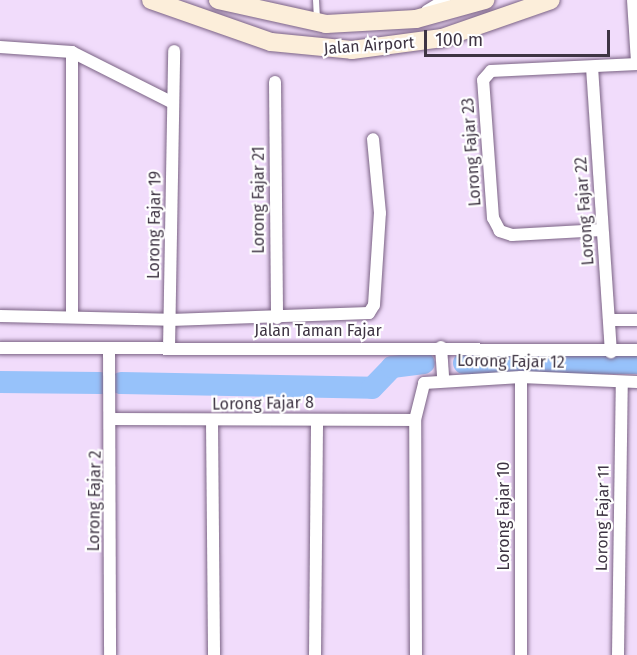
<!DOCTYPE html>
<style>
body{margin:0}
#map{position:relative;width:637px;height:655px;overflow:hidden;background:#f1dcfb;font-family:"Fira Sans",sans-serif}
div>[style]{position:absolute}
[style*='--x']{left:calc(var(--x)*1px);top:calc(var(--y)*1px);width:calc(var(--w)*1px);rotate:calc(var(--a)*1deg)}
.river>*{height:22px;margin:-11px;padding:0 11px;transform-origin:11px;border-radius:11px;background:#97c2fa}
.roads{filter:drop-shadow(0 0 2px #7a6284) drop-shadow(0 0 2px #7a6284)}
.service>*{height:6px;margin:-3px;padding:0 3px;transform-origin:3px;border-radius:3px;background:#fff}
.minor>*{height:12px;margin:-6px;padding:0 6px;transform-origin:6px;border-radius:6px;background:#fff}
.secondary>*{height:18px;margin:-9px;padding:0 9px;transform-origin:9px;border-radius:9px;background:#fceeda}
span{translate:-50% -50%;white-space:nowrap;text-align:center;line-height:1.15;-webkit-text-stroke:4.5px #fff;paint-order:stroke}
.street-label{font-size:16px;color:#3e3443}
.scale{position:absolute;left:424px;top:30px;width:186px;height:27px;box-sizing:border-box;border:3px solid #3e3443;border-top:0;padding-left:8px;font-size:18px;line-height:21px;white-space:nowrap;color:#3e3443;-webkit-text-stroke:4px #fff;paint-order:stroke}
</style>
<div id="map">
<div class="river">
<div style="--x:464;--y:363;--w:173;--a:0"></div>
<div style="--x:0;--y:382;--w:100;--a:0.6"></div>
<div style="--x:121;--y:383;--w:251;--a:1.1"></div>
<div style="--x:372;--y:388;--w:29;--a:-46"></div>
<div style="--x:392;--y:367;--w:32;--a:-7"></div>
</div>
<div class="roads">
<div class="service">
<div style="--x:316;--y:0;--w:19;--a:87"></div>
</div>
<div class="minor">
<div style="--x:633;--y:0;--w:62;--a:86.3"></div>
<div style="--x:427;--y:11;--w:21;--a:-31"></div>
<div style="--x:0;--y:47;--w:72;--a:4"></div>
<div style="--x:72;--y:52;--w:113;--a:26.8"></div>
<div style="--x:72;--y:52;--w:264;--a:90"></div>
<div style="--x:592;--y:67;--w:286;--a:86.2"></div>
<div style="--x:275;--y:82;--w:236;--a:89.5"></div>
<div style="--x:602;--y:230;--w:90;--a:176.8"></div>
<div style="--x:512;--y:235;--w:13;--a:-162"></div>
<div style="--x:500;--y:231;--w:15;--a:-118"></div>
<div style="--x:493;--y:218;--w:138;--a:-94.1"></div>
<div style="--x:483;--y:80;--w:12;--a:-48"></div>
<div style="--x:491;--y:71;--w:146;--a:-2.7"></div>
<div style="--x:0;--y:316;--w:170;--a:1.3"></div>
<div style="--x:170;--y:320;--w:199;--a:-2"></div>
<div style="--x:369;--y:313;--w:9;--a:-58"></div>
<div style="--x:374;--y:305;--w:92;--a:-86.3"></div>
<div style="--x:380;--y:213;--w:74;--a:-95.4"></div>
<div style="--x:609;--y:320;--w:28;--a:0"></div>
<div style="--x:441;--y:347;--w:31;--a:86"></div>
<div style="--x:0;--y:348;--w:637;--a:0.18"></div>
<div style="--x:109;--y:348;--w:307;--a:89.8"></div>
<div style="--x:169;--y:349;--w:298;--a:-89"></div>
<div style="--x:521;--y:377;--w:278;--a:90"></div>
<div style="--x:113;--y:419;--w:302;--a:0.2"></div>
<div style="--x:212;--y:421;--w:234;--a:89.5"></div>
<div style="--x:315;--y:655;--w:235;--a:-89.5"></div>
<div style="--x:416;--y:655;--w:235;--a:-90.2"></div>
<div style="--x:415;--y:420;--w:38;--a:-76"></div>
<div style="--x:424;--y:383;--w:97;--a:-3.5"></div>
<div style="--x:521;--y:377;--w:116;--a:2.5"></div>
<div style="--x:618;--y:655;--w:273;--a:-89.2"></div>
</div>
<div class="secondary">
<div style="--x:151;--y:0;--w:127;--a:19.3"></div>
<div style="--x:271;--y:42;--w:81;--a:5.6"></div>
<div style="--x:352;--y:50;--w:91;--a:-7.6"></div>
<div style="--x:442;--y:38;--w:115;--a:-19.2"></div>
<div style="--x:218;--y:0;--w:111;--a:12.5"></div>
<div style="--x:326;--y:24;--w:90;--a:-3.2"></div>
<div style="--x:416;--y:19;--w:72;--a:-15.4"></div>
</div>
</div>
<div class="street-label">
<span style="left:369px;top:46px;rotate:-4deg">Jalan Airport</span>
<span style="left:472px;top:152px;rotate:-94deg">Lorong Fajar 23</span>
<span style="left:259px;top:200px;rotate:-90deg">Lorong Fajar 21</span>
<span style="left:585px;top:211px;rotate:-94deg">Lorong Fajar 22</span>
<span style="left:155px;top:225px;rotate:-89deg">Lorong Fajar 19</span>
<span style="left:318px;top:331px">Jalan Taman Fajar</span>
<span style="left:511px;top:362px;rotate:1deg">Lorong Fajar 12</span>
<span style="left:263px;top:404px;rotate:-1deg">Lorong Fajar 8</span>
<span style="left:95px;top:501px;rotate:-89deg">Lorong Fajar 2</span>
<span style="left:504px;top:516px;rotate:-90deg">Lorong Fajar 10</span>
<span style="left:603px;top:518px;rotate:-89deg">Lorong Fajar 11</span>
</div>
<div class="scale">100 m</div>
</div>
